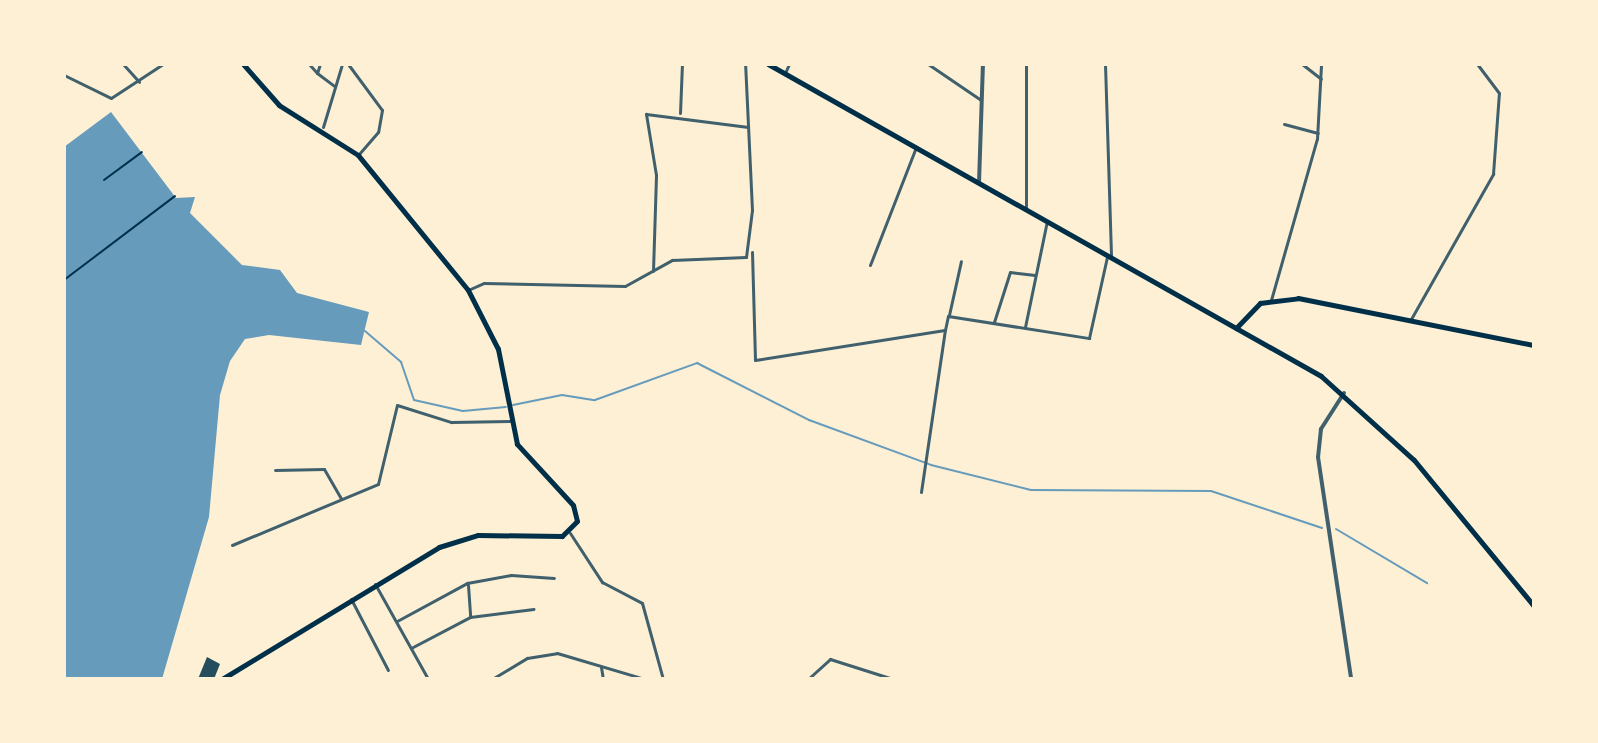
<!DOCTYPE html>
<style>
body{margin:0}
#map{position:relative;width:1598px;height:743px;overflow:hidden;background:#fdf0d5;font-family:Lora,serif}
div>[style]{position:absolute}
[style*='--x']{left:calc(var(--x)*1px);top:calc(var(--y)*1px);width:calc(var(--w)*1px);rotate:calc(var(--a)*1deg)}
.water>*{inset:0;background:#669bbc}
.stream>*{height:2px;margin:-1px;padding:0 1px;transform-origin:1px;border-radius:1px;background:#669bbc}
.building>*{inset:0;background:#264d5e}
.path>*{height:2px;margin:-1px;padding:0 1px;transform-origin:1px;border-radius:1px;background:#003049}
.minor>*{height:3px;margin:-1.5px;padding:0 1.5px;transform-origin:1.5px;border-radius:1.5px;background:#3f606c}
.tertiary>*{height:4px;margin:-2px;padding:0 2px;transform-origin:2px;border-radius:2px;background:#3f606c}
.secondary>*{height:5px;margin:-2.5px;padding:0 2.5px;transform-origin:2.5px;border-radius:2.5px;background:#003049}
.primary>*{height:5px;margin:-2.5px;padding:0 2.5px;transform-origin:2.5px;border-radius:2.5px;background:#003049}
span{translate:-50% -50%;white-space:nowrap;text-align:center;line-height:1.15;-webkit-text-stroke:8px #fdf0d5;paint-order:stroke}
.frame{position:absolute;inset:0;border:66px solid #fdf0d5;pointer-events:none}
</style>
<div id="map">
<div class="water">
<div style="clip-path:polygon(111px 112px,176px 198px,195px 197px,190px 213px,242px 265px,280px 270px,297px 293px,369px 312px,361px 345px,269px 335px,245px 339px,230px 361px,220px 395px,209px 517px,162px 679px,64px 679px,64px 147px)"></div>
</div>
<div class="stream">
<div style="--x:365;--y:331;--w:48;--a:40.7"></div>
<div style="--x:401;--y:362;--w:40;--a:71.1"></div>
<div style="--x:414;--y:400;--w:50;--a:12.7"></div>
<div style="--x:463;--y:411;--w:43;--a:-5.3"></div>
<div style="--x:513;--y:405;--w:50;--a:-11.5"></div>
<div style="--x:562;--y:395;--w:33;--a:9"></div>
<div style="--x:595;--y:400;--w:109;--a:-19.9"></div>
<div style="--x:697;--y:363;--w:126;--a:27"></div>
<div style="--x:809;--y:420;--w:130;--a:20.2"></div>
<div style="--x:931;--y:465;--w:103;--a:14"></div>
<div style="--x:1031;--y:490;--w:180;--a:0.3"></div>
<div style="--x:1211;--y:491;--w:117;--a:18.4"></div>
<div style="--x:1336;--y:529;--w:106;--a:30.7"></div>
</div>
<div class="building">
<div style="clip-path:polygon(207px 657px,220px 664px,214px 679px,198px 679px)"></div>
</div>
<div class="path">
<div style="--x:104;--y:180;--w:47;--a:-36.4"></div>
<div style="--x:64;--y:280;--w:139;--a:-37.1"></div>
</div>
<div class="minor">
<div style="--x:123;--y:64;--w:24;--a:48"></div>
<div style="--x:309;--y:64;--w:12;--a:48"></div>
<div style="--x:320;--y:64;--w:9;--a:108"></div>
<div style="--x:317;--y:73;--w:21;--a:37"></div>
<div style="--x:348;--y:64;--w:57;--a:53.5"></div>
<div style="--x:382;--y:110;--w:22;--a:100"></div>
<div style="--x:378;--y:132;--w:30;--a:131"></div>
<div style="--x:928;--y:64;--w:64;--a:34.2"></div>
<div style="--x:1026;--y:64;--w:144;--a:90"></div>
<div style="--x:1105;--y:64;--w:192;--a:88.2"></div>
<div style="--x:1302;--y:64;--w:24;--a:38"></div>
<div style="--x:785;--y:73;--w:10;--a:-66"></div>
<div style="--x:64;--y:75;--w:52;--a:26.1"></div>
<div style="--x:111;--y:98;--w:62;--a:-33.2"></div>
<div style="--x:680;--y:113;--w:49;--a:-87.7"></div>
<div style="--x:1284;--y:124;--w:35;--a:15"></div>
<div style="--x:323;--y:127;--w:66;--a:-73.2"></div>
<div style="--x:752;--y:252;--w:108;--a:88.4"></div>
<div style="--x:755;--y:360;--w:192;--a:-9"></div>
<div style="--x:945;--y:330;--w:14;--a:-78"></div>
<div style="--x:948;--y:316;--w:143;--a:8.9"></div>
<div style="--x:1089;--y:338;--w:83;--a:-77.5"></div>
<div style="--x:870;--y:265;--w:127;--a:-68.7"></div>
<div style="--x:653;--y:271;--w:96;--a:-88.2"></div>
<div style="--x:656;--y:175;--w:62;--a:-99.3"></div>
<div style="--x:646;--y:114;--w:103;--a:7.3"></div>
<div style="--x:468;--y:290;--w:17;--a:-24"></div>
<div style="--x:484;--y:283;--w:141;--a:1.2"></div>
<div style="--x:625;--y:286;--w:54;--a:-29"></div>
<div style="--x:672;--y:260;--w:74;--a:-2.3"></div>
<div style="--x:746;--y:257;--w:47;--a:-82.7"></div>
<div style="--x:752;--y:210;--w:146;--a:-92.7"></div>
<div style="--x:1271;--y:300;--w:167;--a:-74.1"></div>
<div style="--x:1317;--y:139;--w:75;--a:-86.9"></div>
<div style="--x:949;--y:315;--w:55;--a:-77.5"></div>
<div style="--x:1411;--y:319;--w:167;--a:-60.5"></div>
<div style="--x:1493;--y:174;--w:81;--a:-85.8"></div>
<div style="--x:1499;--y:93;--w:36;--a:-127"></div>
<div style="--x:994;--y:322;--w:52;--a:-72.3"></div>
<div style="--x:1010;--y:272;--w:25;--a:7"></div>
<div style="--x:1025;--y:327;--w:108;--a:-78.3"></div>
<div style="--x:275;--y:470;--w:49;--a:-1.2"></div>
<div style="--x:324;--y:469;--w:34;--a:60"></div>
<div style="--x:921;--y:492;--w:164;--a:-81.6"></div>
<div style="--x:570;--y:533;--w:59;--a:56.9"></div>
<div style="--x:602;--y:582;--w:45;--a:27.7"></div>
<div style="--x:642;--y:603;--w:79;--a:74.6"></div>
<div style="--x:232;--y:545;--w:158;--a:-22.7"></div>
<div style="--x:378;--y:484;--w:81;--a:-76.5"></div>
<div style="--x:397;--y:405;--w:57;--a:17.5"></div>
<div style="--x:451;--y:422;--w:59;--a:-1"></div>
<div style="--x:375;--y:584;--w:109;--a:60.8"></div>
<div style="--x:468;--y:585;--w:32;--a:86"></div>
<div style="--x:351;--y:599;--w:80;--a:62.5"></div>
<div style="--x:397;--y:621;--w:80;--a:-28.5"></div>
<div style="--x:467;--y:583;--w:45;--a:-10.3"></div>
<div style="--x:511;--y:575;--w:43;--a:4"></div>
<div style="--x:411;--y:648;--w:67;--a:-27.7"></div>
<div style="--x:470;--y:617;--w:64;--a:-7.2"></div>
<div style="--x:601;--y:667;--w:12;--a:81"></div>
<div style="--x:492;--y:679;--w:41;--a:-31"></div>
<div style="--x:527;--y:658;--w:30;--a:-9"></div>
<div style="--x:557;--y:653;--w:92;--a:16.5"></div>
<div style="--x:808;--y:679;--w:30;--a:-42"></div>
<div style="--x:830;--y:659;--w:66;--a:17.6"></div>
</div>
<div class="tertiary">
<div style="--x:979;--y:183;--w:119;--a:-88.1"></div>
<div style="--x:1344;--y:393;--w:43;--a:122.6"></div>
<div style="--x:1321;--y:429;--w:28;--a:96"></div>
<div style="--x:1318;--y:457;--w:224;--a:81.5"></div>
</div>
<div class="secondary">
<div style="--x:1236;--y:328;--w:35;--a:-46"></div>
<div style="--x:1260;--y:303;--w:38;--a:-7"></div>
<div style="--x:1298;--y:298;--w:241;--a:11.3"></div>
<div style="--x:222;--y:679;--w:254;--a:-31.3"></div>
<div style="--x:439;--y:547;--w:41;--a:-17.1"></div>
<div style="--x:478;--y:535;--w:84;--a:0.7"></div>
<div style="--x:562;--y:536;--w:21;--a:-45"></div>
<div style="--x:577;--y:521;--w:16;--a:-104"></div>
<div style="--x:573;--y:505;--w:83;--a:-132.6"></div>
<div style="--x:517;--y:444;--w:97;--a:-101.3"></div>
<div style="--x:498;--y:349;--w:66;--a:-117"></div>
<div style="--x:468;--y:290;--w:174;--a:-129.2"></div>
<div style="--x:358;--y:155;--w:93;--a:-147.7"></div>
<div style="--x:279;--y:105;--w:55;--a:-131.3"></div>
</div>
<div class="primary">
<div style="--x:768;--y:64;--w:635;--a:29.43"></div>
<div style="--x:1321;--y:376;--w:125;--a:42.1"></div>
<div style="--x:1414;--y:460;--w:189;--a:50.6"></div>
</div>
<div class="frame"></div>
</div>
